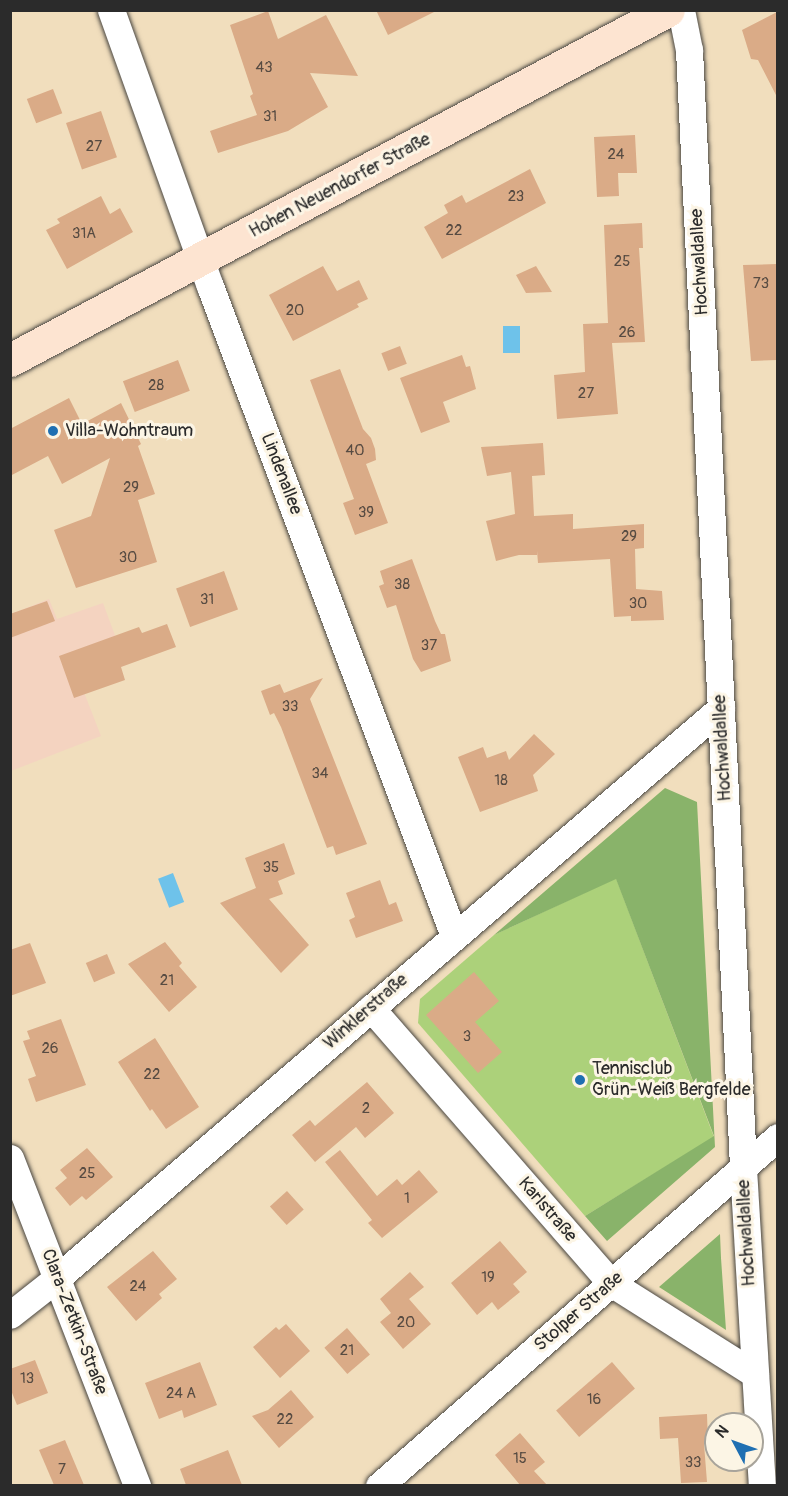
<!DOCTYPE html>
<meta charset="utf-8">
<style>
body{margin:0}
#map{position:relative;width:788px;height:1496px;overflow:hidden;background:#f1debd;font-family:Pangolin,sans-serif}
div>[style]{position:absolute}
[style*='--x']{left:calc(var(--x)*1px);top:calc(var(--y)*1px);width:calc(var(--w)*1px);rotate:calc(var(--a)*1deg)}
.built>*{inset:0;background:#f4d3c0}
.green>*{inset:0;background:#acd17a}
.forest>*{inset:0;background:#89b36a}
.water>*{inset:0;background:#6ec2ea;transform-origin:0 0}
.building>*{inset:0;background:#daab87;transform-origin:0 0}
.roads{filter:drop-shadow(0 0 2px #494641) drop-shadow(0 0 2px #494641)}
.street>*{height:27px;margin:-13.5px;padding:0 13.5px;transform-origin:13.5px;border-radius:13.5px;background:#fff}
.secondary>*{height:33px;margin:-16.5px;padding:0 16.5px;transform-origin:16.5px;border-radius:16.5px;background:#fde4d1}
.dots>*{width:16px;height:16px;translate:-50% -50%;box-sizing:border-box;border:3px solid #fcf5e5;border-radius:50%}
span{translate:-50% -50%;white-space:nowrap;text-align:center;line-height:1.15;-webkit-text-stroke:6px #fcf5e5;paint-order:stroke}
.number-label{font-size:15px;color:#574b42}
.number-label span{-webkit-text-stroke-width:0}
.street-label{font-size:18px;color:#2b2b2b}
.poi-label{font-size:18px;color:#2b2b2b}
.left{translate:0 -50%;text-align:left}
.frame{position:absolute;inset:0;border:12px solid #2b2b2b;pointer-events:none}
.north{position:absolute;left:704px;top:1412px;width:60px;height:60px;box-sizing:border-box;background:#fcf5e5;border:2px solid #a8a49b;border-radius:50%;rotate:311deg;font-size:16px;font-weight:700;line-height:24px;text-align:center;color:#2b2b2b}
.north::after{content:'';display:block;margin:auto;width:21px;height:27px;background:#1f6fb2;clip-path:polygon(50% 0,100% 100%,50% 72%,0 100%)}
</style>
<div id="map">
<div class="built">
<div style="clip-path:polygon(49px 599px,57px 619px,103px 603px,126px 665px,80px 682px,101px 736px,11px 771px,11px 614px)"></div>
</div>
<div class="green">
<div style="clip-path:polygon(616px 878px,714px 1137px,585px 1216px,418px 1023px,420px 999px,494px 935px)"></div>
</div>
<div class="forest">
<div style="clip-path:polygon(665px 788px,697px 802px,715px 1147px,607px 1241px,585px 1216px,714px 1136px,616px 879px,494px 935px)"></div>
<div style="clip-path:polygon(720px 1234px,721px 1258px,726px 1330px,659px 1287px)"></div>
</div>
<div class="water">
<div style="left:503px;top:326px;width:17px;height:27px"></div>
<div style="left:173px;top:873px;width:31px;height:16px;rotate:69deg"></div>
</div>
<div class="building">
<div style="clip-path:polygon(376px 10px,438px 10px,388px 35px)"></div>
<div style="clip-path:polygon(268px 11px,278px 39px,326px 15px,358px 76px,310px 73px,328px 107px,288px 131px,218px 153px,210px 131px,257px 115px,250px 96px,253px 94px,230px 25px)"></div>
<div style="clip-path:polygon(777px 12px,777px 97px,758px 60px,751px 59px,742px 30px)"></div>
<div style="left:53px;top:89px;width:26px;height:28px;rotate:69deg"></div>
<div style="left:101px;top:111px;width:49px;height:37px;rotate:71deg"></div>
<div style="clip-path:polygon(635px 135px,637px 173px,618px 173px,619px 196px,597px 197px,594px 137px)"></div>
<div style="clip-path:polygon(530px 169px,546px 203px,442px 259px,424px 227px,448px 213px,444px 205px,462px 195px,466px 203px)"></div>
<div style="clip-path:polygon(101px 196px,110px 214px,120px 208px,133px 232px,67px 269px,46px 230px,60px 223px,57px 219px)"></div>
<div style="clip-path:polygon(642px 223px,643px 248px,639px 248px,645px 342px,612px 343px,618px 414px,557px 419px,554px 375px,585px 372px,583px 324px,608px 323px,604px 225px)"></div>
<div style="clip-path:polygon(777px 264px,777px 360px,751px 361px,743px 265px)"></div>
<div style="clip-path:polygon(323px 266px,337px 291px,359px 280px,368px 299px,357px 304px,359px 307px,293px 341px,269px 295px)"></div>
<div style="clip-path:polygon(536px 266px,552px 292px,526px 293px,516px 275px)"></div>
<div style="left:400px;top:346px;width:19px;height:20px;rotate:69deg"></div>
<div style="clip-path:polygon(462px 355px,466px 367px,470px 366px,476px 389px,443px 402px,450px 422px,421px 433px,400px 378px)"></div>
<div style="left:178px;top:360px;width:33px;height:59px;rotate:69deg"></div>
<div style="clip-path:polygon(340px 369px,363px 429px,371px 438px,375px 449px,376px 460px,366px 464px,388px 523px,355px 535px,343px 503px,354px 499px,310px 380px)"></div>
<div style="clip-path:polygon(69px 398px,82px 424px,121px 403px,141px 444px,138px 446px,155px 494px,138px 500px,157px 562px,76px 588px,54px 530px,91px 516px,110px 458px,62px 484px,48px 456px,10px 476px,10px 429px)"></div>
<div style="clip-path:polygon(543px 443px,545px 475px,532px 476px,534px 516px,573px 514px,573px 529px,644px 524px,644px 548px,635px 549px,636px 589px,662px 591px,664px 620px,631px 621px,631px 616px,614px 617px,610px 559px,538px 563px,537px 551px,537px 555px,519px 555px,496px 561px,486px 521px,515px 514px,511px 472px,487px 476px,481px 447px)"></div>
<div style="clip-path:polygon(412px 559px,435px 621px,441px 634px,445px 634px,451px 661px,421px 672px,413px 659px,396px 605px,387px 608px,379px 586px,384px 584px,380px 571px)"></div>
<div style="left:224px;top:571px;width:41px;height:51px;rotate:70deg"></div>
<div style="clip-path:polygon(47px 601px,55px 621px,10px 638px,10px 614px)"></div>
<div style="clip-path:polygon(167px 624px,176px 647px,121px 667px,125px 680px,74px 698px,59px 656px,139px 627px,142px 633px)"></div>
<div style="clip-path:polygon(323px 678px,310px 699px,367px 844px,336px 855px,333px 846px,327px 848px,281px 727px,274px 713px,270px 715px,261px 691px,280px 684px,284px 693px)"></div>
<div style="clip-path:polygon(534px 734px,555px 754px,533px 775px,538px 791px,480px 812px,458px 757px,483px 747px,487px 758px,506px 751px,509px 760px)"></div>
<div style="clip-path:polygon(284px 843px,295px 874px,278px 881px,283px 894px,269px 899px,309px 945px,281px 973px,220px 903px,256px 888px,245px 858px)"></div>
<div style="clip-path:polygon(380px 880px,389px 905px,396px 902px,403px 921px,356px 938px,349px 920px,355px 917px,346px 893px)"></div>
<div style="clip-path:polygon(165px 942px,182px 963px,179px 966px,197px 987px,169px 1012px,128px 964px)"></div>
<div style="clip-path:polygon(30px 943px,46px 983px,10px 996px,10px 950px)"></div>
<div style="left:107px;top:954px;width:21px;height:23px;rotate:67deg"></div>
<div style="clip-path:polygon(474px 972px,499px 1001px,475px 1022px,502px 1052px,478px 1073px,426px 1015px)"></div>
<div style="clip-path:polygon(61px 1019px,86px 1085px,36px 1102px,28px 1079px,36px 1076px,23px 1041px,30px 1039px,27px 1031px)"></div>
<div style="clip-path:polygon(155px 1038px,199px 1107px,166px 1129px,152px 1109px,150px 1111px,118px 1062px)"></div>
<div style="clip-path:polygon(367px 1082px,394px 1113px,365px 1138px,356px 1127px,315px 1162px,292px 1135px,310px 1120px,315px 1126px)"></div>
<div style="clip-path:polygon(87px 1148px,113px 1177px,86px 1200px,82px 1196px,70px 1206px,55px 1188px,67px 1178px,60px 1170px)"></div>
<div style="clip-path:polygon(340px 1150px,377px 1196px,397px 1179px,402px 1185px,419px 1170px,438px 1192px,382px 1238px,368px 1223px,372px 1220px,325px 1162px)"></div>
<div style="left:287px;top:1191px;width:25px;height:23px;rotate:48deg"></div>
<div style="clip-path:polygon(500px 1241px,527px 1272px,513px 1284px,520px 1292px,498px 1310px,492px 1302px,477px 1315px,451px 1283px)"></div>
<div style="clip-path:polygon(153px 1251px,177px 1279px,159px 1294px,162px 1298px,136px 1321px,107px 1287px)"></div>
<div style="clip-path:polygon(410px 1272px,424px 1287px,409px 1299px,431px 1324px,403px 1349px,380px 1322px,391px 1313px,380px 1299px)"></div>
<div style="clip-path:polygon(286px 1324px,310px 1351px,280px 1378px,253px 1347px,276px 1327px,279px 1330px)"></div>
<div style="left:347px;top:1328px;width:35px;height:30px;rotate:49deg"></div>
<div style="clip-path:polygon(35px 1360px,48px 1393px,17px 1405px,10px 1388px,10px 1369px)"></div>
<div style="clip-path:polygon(200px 1362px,217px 1405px,184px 1418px,182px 1410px,159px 1419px,145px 1383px)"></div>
<div style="left:612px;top:1362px;width:35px;height:74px;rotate:49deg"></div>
<div style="clip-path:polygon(291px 1390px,314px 1417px,279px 1448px,252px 1416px,268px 1410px)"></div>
<div style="clip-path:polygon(707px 1414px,708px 1444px,704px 1444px,707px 1482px,681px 1483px,678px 1438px,660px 1439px,659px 1417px)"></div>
<div style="clip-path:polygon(520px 1433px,545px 1462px,534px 1471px,547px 1485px,520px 1485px,495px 1455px)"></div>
<div style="clip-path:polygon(65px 1440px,84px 1485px,54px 1485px,39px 1450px)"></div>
<div style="clip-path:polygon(228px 1450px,242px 1485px,186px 1485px,180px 1469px)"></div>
</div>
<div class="roads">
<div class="street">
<div style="--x:111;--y:10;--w:293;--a:70.3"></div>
<div style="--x:210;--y:286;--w:694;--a:69.42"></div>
<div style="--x:681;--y:10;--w:41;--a:78.7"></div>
<div style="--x:689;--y:50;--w:1119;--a:87.23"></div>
<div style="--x:743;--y:1168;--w:319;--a:86.6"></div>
<div style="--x:371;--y:1008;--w:365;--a:48.9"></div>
<div style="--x:611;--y:1283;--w:170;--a:32.3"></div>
<div style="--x:10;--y:1158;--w:352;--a:68.8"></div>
<div style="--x:10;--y:1315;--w:60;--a:-38.2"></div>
<div style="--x:57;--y:1278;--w:875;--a:-40.64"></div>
<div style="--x:379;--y:1486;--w:530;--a:-41.18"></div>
</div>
<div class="secondary">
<div style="--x:10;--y:360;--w:745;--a:-28.01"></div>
</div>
</div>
<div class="dots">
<div style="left:53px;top:431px;background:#1f6fb2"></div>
<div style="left:580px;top:1080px;background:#1f6fb2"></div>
</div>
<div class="number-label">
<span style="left:264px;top:68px">43</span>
<span style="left:270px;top:117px">31</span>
<span style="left:94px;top:147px">27</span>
<span style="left:616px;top:155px">24</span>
<span style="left:516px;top:197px">23</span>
<span style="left:454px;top:231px">22</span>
<span style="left:84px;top:234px">31A</span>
<span style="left:622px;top:262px">25</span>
<span style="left:761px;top:284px">73</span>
<span style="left:295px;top:311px">20</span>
<span style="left:627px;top:333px">26</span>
<span style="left:156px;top:386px">28</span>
<span style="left:586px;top:394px">27</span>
<span style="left:355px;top:451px">40</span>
<span style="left:131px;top:488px">29</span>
<span style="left:366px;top:513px">39</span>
<span style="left:629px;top:537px">29</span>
<span style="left:128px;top:558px">30</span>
<span style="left:402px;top:585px">38</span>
<span style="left:207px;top:600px">31</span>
<span style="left:638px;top:604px">30</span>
<span style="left:429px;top:646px">37</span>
<span style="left:290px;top:707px">33</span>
<span style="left:320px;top:774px">34</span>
<span style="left:501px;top:781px">18</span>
<span style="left:271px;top:868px">35</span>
<span style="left:167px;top:981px">21</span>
<span style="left:467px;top:1037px">3</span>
<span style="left:50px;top:1049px">26</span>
<span style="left:152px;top:1075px">22</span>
<span style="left:366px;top:1109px">2</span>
<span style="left:87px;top:1174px">25</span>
<span style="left:407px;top:1199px">1</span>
<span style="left:488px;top:1278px">19</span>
<span style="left:138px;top:1287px">24</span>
<span style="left:406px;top:1323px">20</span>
<span style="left:347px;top:1351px">21</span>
<span style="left:27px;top:1379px">13</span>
<span style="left:181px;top:1394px">24 A</span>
<span style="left:594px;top:1400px">16</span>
<span style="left:285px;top:1420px">22</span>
<span style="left:520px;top:1459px">15</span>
<span style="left:693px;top:1463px">33</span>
<span style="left:62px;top:1470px">7</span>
</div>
<div class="street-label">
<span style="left:340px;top:186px;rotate:-28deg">Hohen Neuendorfer Straße</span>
<span style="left:700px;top:262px;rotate:-93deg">Hochwaldallee</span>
<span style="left:281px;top:474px;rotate:69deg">Lindenallee</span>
<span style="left:723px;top:748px;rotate:-93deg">Hochwaldallee</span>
<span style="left:366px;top:1012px;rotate:-41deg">Winklerstraße</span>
<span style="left:547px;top:1210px;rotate:49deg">Karlstraße</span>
<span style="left:747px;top:1233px;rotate:-93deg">Hochwaldallee</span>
<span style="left:579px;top:1312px;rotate:-41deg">Stolper Straße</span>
<span style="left:74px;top:1322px;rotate:69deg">Clara-Zetkin-Straße</span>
</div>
<div class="poi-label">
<span class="left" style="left:65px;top:431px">Villa-Wohntraum</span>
<span class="left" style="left:592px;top:1080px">Tennisclub<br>Grün-Weiß Bergfelde</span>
</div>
<div class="frame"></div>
<div class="north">N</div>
</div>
